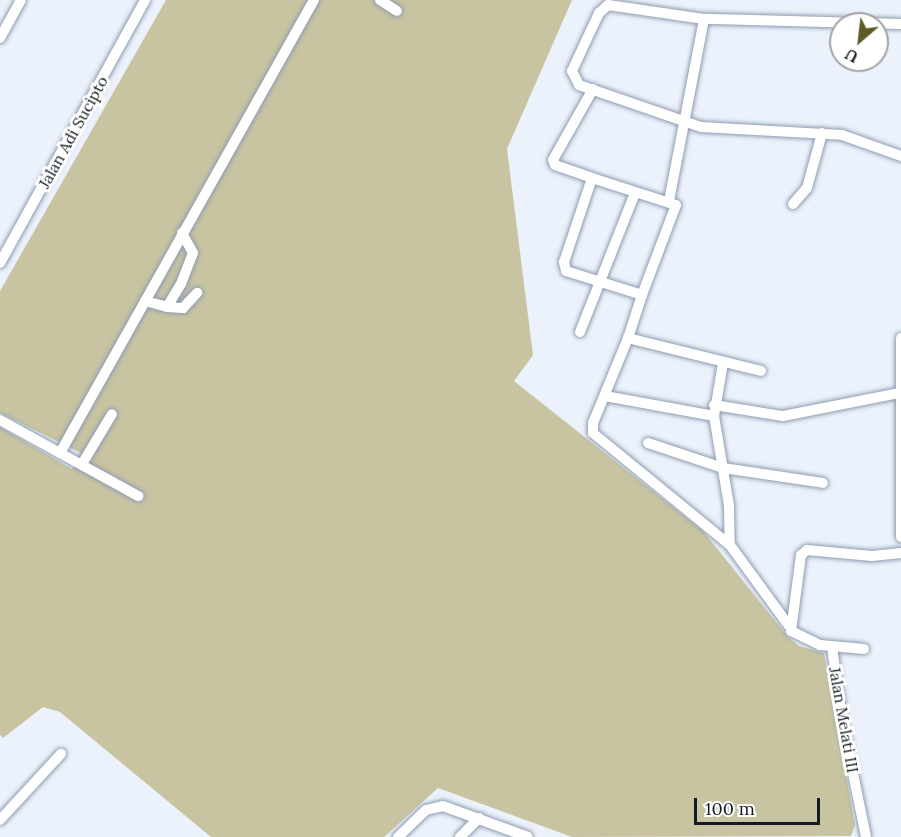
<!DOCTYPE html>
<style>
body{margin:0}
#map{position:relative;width:901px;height:837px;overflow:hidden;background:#ecf2fb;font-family:Lora,serif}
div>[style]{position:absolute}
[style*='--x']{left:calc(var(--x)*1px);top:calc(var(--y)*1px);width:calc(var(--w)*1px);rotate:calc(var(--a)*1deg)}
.green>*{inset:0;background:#c8c4a2}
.roads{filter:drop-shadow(0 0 2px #8e9cb1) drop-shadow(0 0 2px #8e9cb1)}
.minor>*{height:10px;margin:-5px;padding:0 5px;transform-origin:5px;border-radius:5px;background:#fff}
span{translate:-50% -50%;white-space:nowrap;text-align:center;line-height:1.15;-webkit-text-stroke:6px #fff;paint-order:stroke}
.street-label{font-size:16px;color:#141a21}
.north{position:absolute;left:829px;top:12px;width:60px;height:60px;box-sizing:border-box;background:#fff;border:2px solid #a1a3a6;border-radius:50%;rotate:208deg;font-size:16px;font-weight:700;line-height:24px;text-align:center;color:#141a21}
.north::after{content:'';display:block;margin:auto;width:21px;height:27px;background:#605a27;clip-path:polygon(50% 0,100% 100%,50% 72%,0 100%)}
.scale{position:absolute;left:694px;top:798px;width:126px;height:27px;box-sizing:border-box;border:3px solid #141a21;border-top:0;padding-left:8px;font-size:18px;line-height:21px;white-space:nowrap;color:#141a21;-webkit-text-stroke:4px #fff;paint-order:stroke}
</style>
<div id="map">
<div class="green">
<div style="clip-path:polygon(166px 0,572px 0,507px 149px,533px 355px,514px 381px,703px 531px,788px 637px,799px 646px,824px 653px,855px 825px,851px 836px,572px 837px,438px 788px,384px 837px,211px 837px,60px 712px,43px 707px,3px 738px,0 735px,0 427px,72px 469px,81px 453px,0 413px,0 291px)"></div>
</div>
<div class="roads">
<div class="minor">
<div style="--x:380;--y:0;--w:20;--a:33"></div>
<div style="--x:901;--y:24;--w:197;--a:-178.5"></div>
<div style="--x:704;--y:19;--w:97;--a:-171.7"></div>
<div style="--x:608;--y:5;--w:12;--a:138"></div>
<div style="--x:599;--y:13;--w:64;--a:115"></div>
<div style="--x:572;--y:71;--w:16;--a:63"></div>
<div style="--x:579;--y:85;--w:129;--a:19"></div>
<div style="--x:701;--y:127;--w:141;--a:3.2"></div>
<div style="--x:842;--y:135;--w:63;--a:19.6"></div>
<div style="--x:0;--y:38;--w:43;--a:-61.1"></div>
<div style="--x:593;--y:89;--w:81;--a:119.4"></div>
<div style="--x:553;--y:160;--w:5;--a:68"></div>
<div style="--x:555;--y:165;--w:39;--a:19"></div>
<div style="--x:592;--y:178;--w:89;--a:108.4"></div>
<div style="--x:564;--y:262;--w:9;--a:77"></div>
<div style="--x:566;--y:271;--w:80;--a:17.5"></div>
<div style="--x:642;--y:295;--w:45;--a:108"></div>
<div style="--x:628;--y:338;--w:137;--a:13.9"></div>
<div style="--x:592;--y:178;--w:88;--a:17.8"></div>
<div style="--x:676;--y:205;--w:96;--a:110.7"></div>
<div style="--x:669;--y:201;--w:185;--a:-79.1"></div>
<div style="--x:793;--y:204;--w:21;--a:-49"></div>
<div style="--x:807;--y:188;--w:57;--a:-74.7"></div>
<div style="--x:0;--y:263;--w:300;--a:-61.1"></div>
<div style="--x:145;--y:301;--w:23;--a:15"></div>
<div style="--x:167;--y:307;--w:27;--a:-59"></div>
<div style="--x:181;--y:284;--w:33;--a:-69"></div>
<div style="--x:193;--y:253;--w:23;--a:-119"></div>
<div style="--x:167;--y:307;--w:16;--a:4"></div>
<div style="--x:183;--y:308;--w:21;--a:-47"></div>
<div style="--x:580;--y:332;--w:149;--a:-68.4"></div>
<div style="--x:628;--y:338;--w:92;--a:112.4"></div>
<div style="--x:593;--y:423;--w:10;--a:90"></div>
<div style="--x:593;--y:433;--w:177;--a:39.3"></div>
<div style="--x:901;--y:338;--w:199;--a:90"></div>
<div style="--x:723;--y:363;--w:54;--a:99.6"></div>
<div style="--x:714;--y:416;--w:91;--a:80.5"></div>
<div style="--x:729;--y:506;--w:39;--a:89"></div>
<div style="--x:730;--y:545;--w:100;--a:53.9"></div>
<div style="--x:605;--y:396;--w:111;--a:10.4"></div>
<div style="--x:714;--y:405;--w:70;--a:9.1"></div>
<div style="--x:783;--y:416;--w:118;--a:-11.2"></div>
<div style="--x:0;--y:420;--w:158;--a:28.8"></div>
<div style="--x:648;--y:443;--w:79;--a:18.4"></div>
<div style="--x:723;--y:468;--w:101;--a:8.5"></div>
<div style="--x:60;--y:453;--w:519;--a:-60.72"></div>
<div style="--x:82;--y:464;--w:58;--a:-59"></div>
<div style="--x:832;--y:647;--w:74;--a:82.2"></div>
<div style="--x:842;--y:720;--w:119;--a:78.4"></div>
<div style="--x:864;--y:649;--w:44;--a:-174.8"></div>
<div style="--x:820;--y:645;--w:32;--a:-154"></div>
<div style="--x:791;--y:631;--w:77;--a:-82.5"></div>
<div style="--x:801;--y:555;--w:8;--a:-40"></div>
<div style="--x:807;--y:550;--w:65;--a:5.3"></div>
<div style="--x:872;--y:556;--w:29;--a:-6"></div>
<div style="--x:0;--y:820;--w:90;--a:-47.3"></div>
<div style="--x:398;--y:837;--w:39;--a:-44"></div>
<div style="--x:426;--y:810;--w:17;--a:-13"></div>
<div style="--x:443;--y:806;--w:90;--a:20"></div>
<div style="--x:460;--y:837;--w:27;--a:-45"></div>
</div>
</div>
<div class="street-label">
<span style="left:73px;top:132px;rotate:-61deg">Jalan Adi Sucipto</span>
<span style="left:844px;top:720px;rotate:80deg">Jalan Melati III</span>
</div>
<div class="north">U</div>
<div class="scale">100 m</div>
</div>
